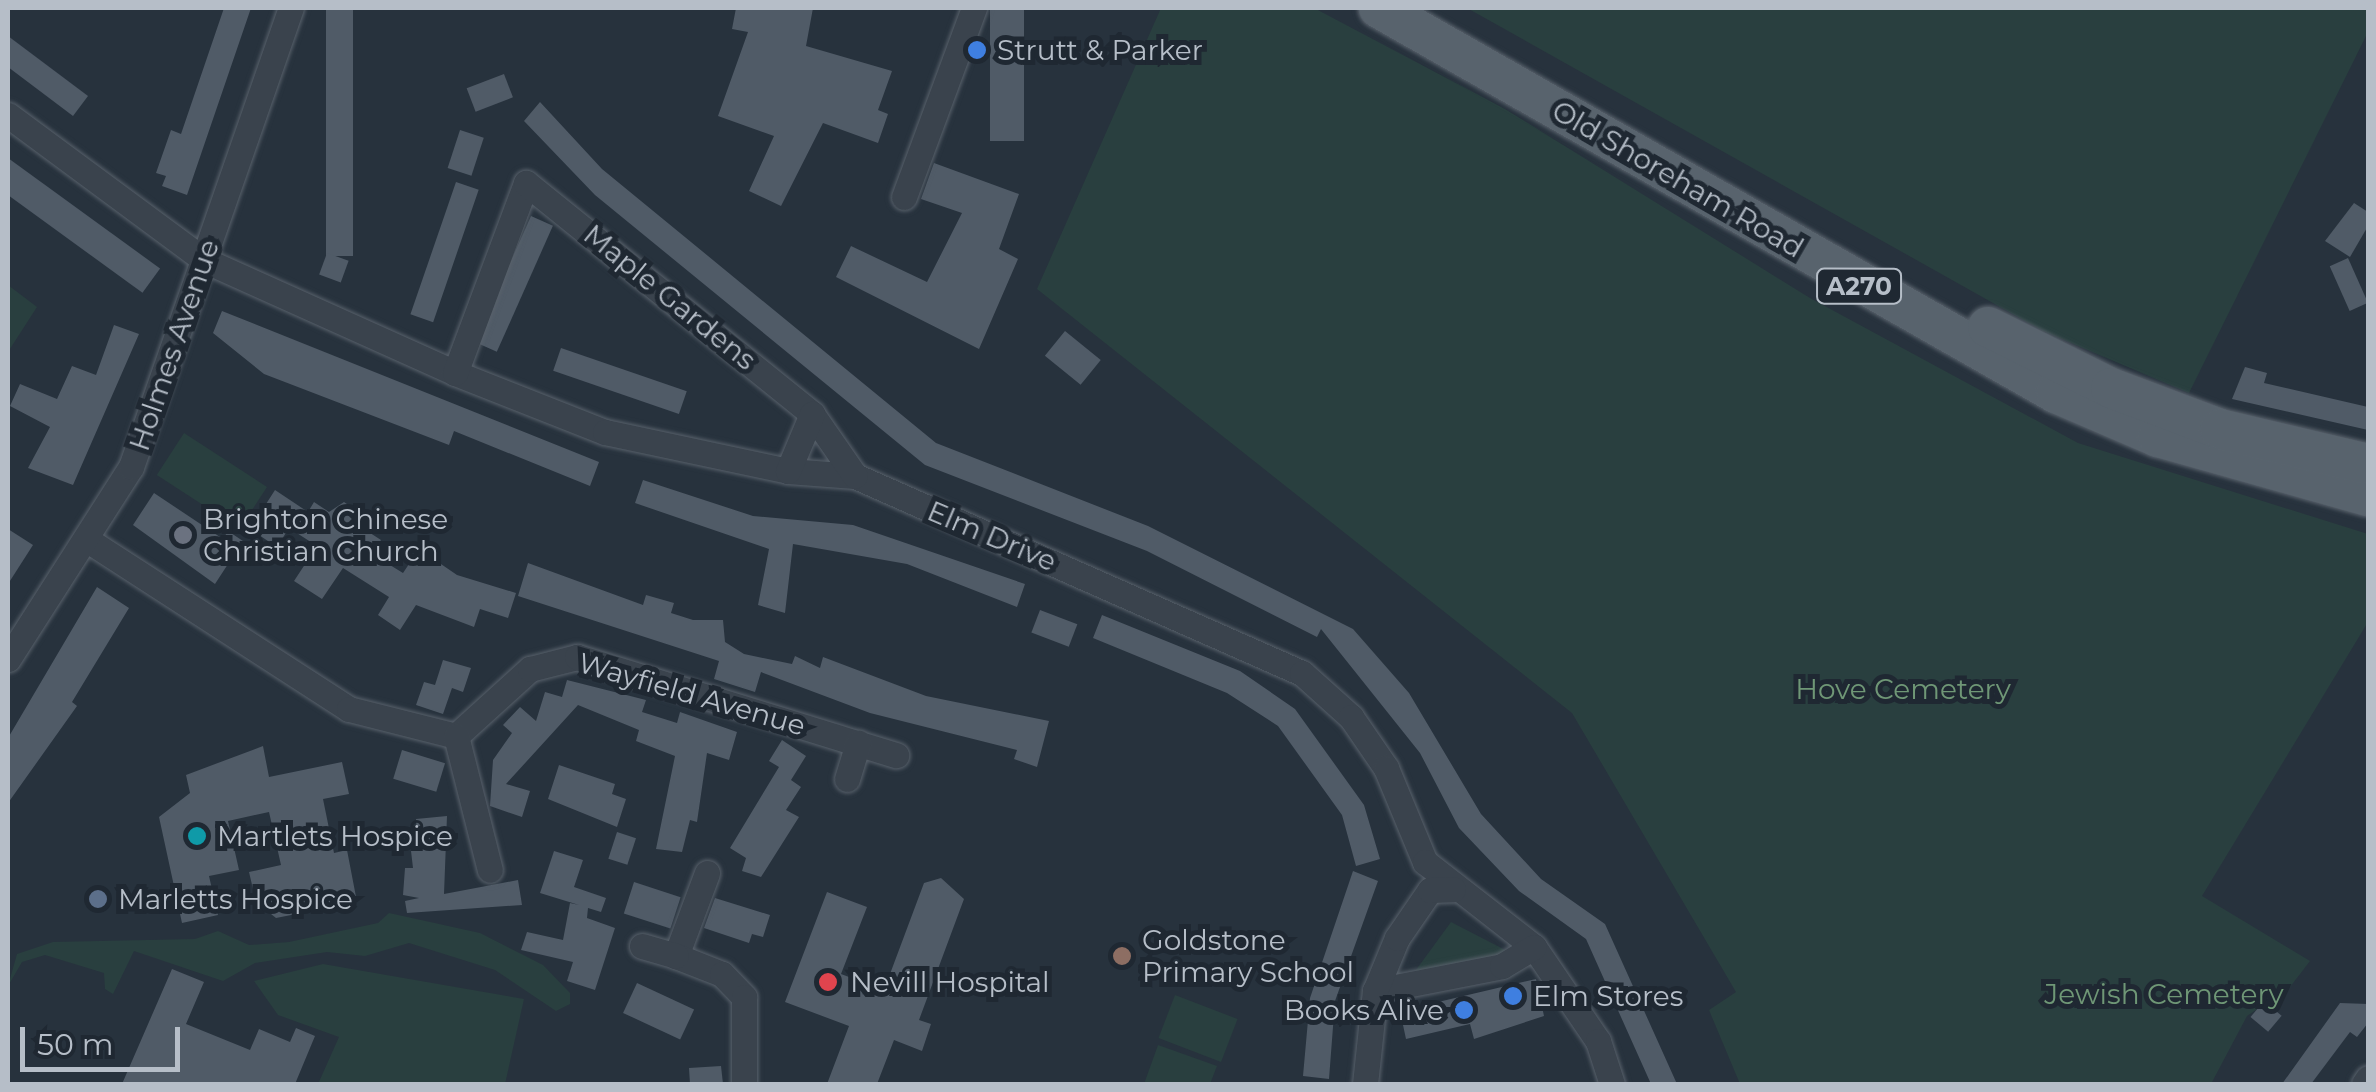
<!DOCTYPE html>
<style>
body{margin:0}
#map{position:relative;width:2376px;height:1092px;overflow:hidden;background:#27323d;font-family:Montserrat,sans-serif}
div>[style]{position:absolute}
[style*='--x']{left:calc(var(--x)*1px);top:calc(var(--y)*1px);width:calc(var(--w)*1px);rotate:calc(var(--a)*1deg)}
.green>*{inset:0;background:#293f3f;transform-origin:0 0}
.building>*{inset:0;background:#505b67;transform-origin:0 0}
.roads{filter:drop-shadow(0 0 2px #58616b) drop-shadow(0 0 2px #58616b)}
.street>*{height:25px;margin:-12.5px;padding:0 12.5px;transform-origin:12.5px;border-radius:12.5px;background:#3a434d}
.primary>*{height:40px;margin:-20px;padding:0 20px;transform-origin:20px;border-radius:20px;background:#58636d}
.dots>*{width:28px;height:28px;translate:-50% -50%;box-sizing:border-box;border:5px solid #1f2832;border-radius:50%}
span{translate:-50% -50%;white-space:nowrap;text-align:center;line-height:1.15;-webkit-text-stroke:10px #1f2832;paint-order:stroke}
.shield-label span{padding:2px 8px;background:#1f2832;border:2px solid;border-radius:8px;-webkit-text-stroke-width:0}
.shield-label{font-size:25px;color:#b6bec8;font-weight:700}
.poi-label{font-size:28px;color:#b6bec8}
.left{translate:0 -50%;text-align:left}
.right{translate:-100% -50%;text-align:right}
.street-label{font-size:28px;color:#b6bec8}
.park-label{font-size:28px;color:#6f9776}
.frame{position:absolute;inset:0;border:10px solid #b6bec8;pointer-events:none}
.scale{position:absolute;left:20px;top:1027px;width:160px;height:45px;box-sizing:border-box;border:5px solid #b6bec8;border-top:0;padding-left:12px;font-size:30px;line-height:35px;white-space:nowrap;color:#b6bec8;-webkit-text-stroke:8px #1f2832;paint-order:stroke}
</style>
<div id="map">
<div class="green">
<div style="clip-path:polygon(1161px 8px,1314px 8px,1505px 109px,1810px 298px,2078px 443px,2368px 534px,2368px 622px,2202px 896px,2310px 961px,2290px 987px,2247px 1016px,2211px 1084px,1740px 1084px,1709px 1010px,1736px 992px,1572px 713px,1037px 289px)"></div>
<div style="clip-path:polygon(1467px 8px,2368px 8px,2368px 32px,2189px 393px,2043px 331px)"></div>
<div style="clip-path:polygon(8px 285px,37px 307px,8px 352px)"></div>
<div style="left:184px;top:433px;width:99px;height:50px;rotate:33deg"></div>
<div style="clip-path:polygon(389px 913px,480px 933px,543px 965px,570px 993px,570px 1004px,556px 1011px,495px 970px,409px 943px,365px 956px,327px 952px,255px 963px,223px 981px,134px 951px,113px 994px,105px 989px,104px 973px,45px 955px,22px 962px,8px 986px,17px 954px,53px 942px,195px 939px,218px 931px,249px 945px,289px 942px,378px 923px)"></div>
<div style="clip-path:polygon(1451px 922px,1515px 955px,1405px 985px)"></div>
<div style="clip-path:polygon(323px 964px,524px 999px,505px 1084px,318px 1084px,339px 1037px,278px 1015px,254px 981px)"></div>
<div style="left:1175px;top:995px;width:67px;height:46px;rotate:21deg"></div>
<div style="clip-path:polygon(1158px 1045px,1217px 1066px,1210px 1084px,1144px 1084px)"></div>
</div>
<div class="building">
<div style="clip-path:polygon(224px 8px,251px 8px,187px 195px,162px 186px,166px 176px,156px 173px,171px 130px,181px 134px)"></div>
<div style="left:326px;top:8px;width:27px;height:248px"></div>
<div style="clip-path:polygon(736px 8px,813px 8px,806px 46px,892px 71px,878px 110px,888px 114px,878px 143px,823px 123px,781px 206px,749px 191px,774px 136px,718px 116px,748px 32px,732px 29px)"></div>
<div style="left:990px;top:8px;width:34px;height:133px"></div>
<div style="clip-path:polygon(8px 36px,88px 96px,73px 116px,8px 67px)"></div>
<div style="left:504px;top:74px;width:25px;height:40px;rotate:69deg"></div>
<div style="clip-path:polygon(540px 102px,602px 169px,936px 443px,1148px 526px,1353px 629px,1409px 693px,1481px 814px,1541px 879px,1605px 924px,1677px 1084px,1651px 1084px,1586px 939px,1519px 891px,1459px 828px,1420px 753px,1321px 629px,1317px 637px,1147px 551px,925px 465px,595px 195px,524px 121px)"></div>
<div style="left:460px;top:130px;width:25px;height:40px;rotate:18deg"></div>
<div style="left:8px;top:158px;width:188px;height:30px;rotate:36deg"></div>
<div style="clip-path:polygon(934px 163px,1019px 194px,999px 249px,1018px 259px,979px 349px,836px 277px,851px 246px,927px 282px,962px 213px,921px 199px)"></div>
<div style="left:456px;top:182px;width:24px;height:140px;rotate:19deg"></div>
<div style="clip-path:polygon(2354px 203px,2368px 212px,2368px 226px,2350px 257px,2325px 241px)"></div>
<div style="left:531px;top:216px;width:24px;height:138px;rotate:24deg"></div>
<div style="left:327px;top:253px;width:23px;height:23px;rotate:20deg"></div>
<div style="left:2348px;top:258px;width:49px;height:20px;rotate:66deg"></div>
<div style="clip-path:polygon(222px 311px,599px 462px,590px 486px,454px 431px,449px 445px,264px 374px,213px 333px)"></div>
<div style="clip-path:polygon(114px 325px,139px 334px,73px 485px,28px 468px,50px 427px,10px 406px,20px 384px,57px 399px,72px 366px,96px 375px)"></div>
<div style="left:1065px;top:331px;width:46px;height:32px;rotate:39deg"></div>
<div style="left:561px;top:348px;width:133px;height:24px;rotate:19deg"></div>
<div style="clip-path:polygon(2245px 367px,2267px 373px,2264px 383px,2368px 407px,2368px 430px,2232px 399px)"></div>
<div style="clip-path:polygon(643px 480px,753px 516px,853px 525px,1025px 584px,1017px 607px,907px 564px,793px 544px,785px 613px,758px 605px,769px 549px,635px 503px)"></div>
<div style="clip-path:polygon(275px 490px,308px 512px,314px 502px,329px 512px,344px 502px,370px 520px,364px 529px,381px 540px,372px 554px,403px 573px,419px 549px,457px 575px,516px 593px,508px 618px,480px 609px,474px 627px,416px 605px,400px 630px,378px 615px,389px 597px,343px 568px,322px 599px,294px 581px,317px 546px,289px 528px,277px 547px,250px 529px)"></div>
<div style="clip-path:polygon(154px 493px,223px 539px,228px 531px,243px 541px,215px 584px,133px 525px)"></div>
<div style="clip-path:polygon(8px 529px,33px 545px,8px 584px)"></div>
<div style="clip-path:polygon(528px 563px,643px 605px,646px 595px,674px 603px,671px 613px,693px 620px,723px 620px,725px 642px,744px 654px,792px 664px,795px 656px,820px 668px,823px 657px,926px 696px,1049px 721px,1037px 767px,1014px 759px,1017px 750px,870px 713px,761px 672px,755px 692px,714px 679px,719px 661px,518px 596px)"></div>
<div style="clip-path:polygon(97px 587px,129px 608px,72px 702px,77px 706px,8px 803px,8px 738px)"></div>
<div style="left:1040px;top:610px;width:40px;height:24px;rotate:21deg"></div>
<div style="clip-path:polygon(1102px 615px,1240px 671px,1295px 709px,1364px 805px,1380px 859px,1356px 866px,1342px 815px,1278px 726px,1227px 693px,1093px 638px)"></div>
<div style="clip-path:polygon(443px 660px,471px 668px,463px 692px,452px 688px,443px 714px,416px 705px,424px 682px,435px 685px)"></div>
<div style="clip-path:polygon(567px 680px,646px 700px,642px 712px,677px 723px,680px 712px,737px 732px,729px 760px,707px 753px,697px 822px,690px 820px,682px 852px,656px 849px,675px 756px,636px 741px,639px 730px,578px 705px,506px 784px,530px 791px,522px 817px,490px 806px,493px 760px,512px 733px,503px 725px,520px 707px,536px 721px,545px 692px,562px 697px)"></div>
<div style="clip-path:polygon(782px 740px,806px 756px,791px 780px,801px 787px,786px 810px,799px 817px,761px 877px,742px 871px,746px 858px,730px 848px,779px 767px,769px 761px)"></div>
<div style="clip-path:polygon(263px 746px,269px 777px,342px 762px,349px 794px,323px 799px,334px 853px,347px 850px,357px 902px,276px 918px,256px 902px,249px 872px,281px 865px,269px 812px,228px 821px,239px 870px,209px 876px,218px 915px,182px 923px,159px 817px,190px 793px,186px 775px)"></div>
<div style="left:402px;top:750px;width:45px;height:30px;rotate:17deg"></div>
<div style="clip-path:polygon(559px 765px,615px 784px,612px 794px,626px 799px,617px 827px,548px 799px)"></div>
<div style="clip-path:polygon(447px 816px,444px 894px,518px 880px,522px 905px,407px 913px,405px 901px,419px 898px,403px 895px,405px 868px,413px 868px,409px 834px,417px 834px,416px 819px)"></div>
<div style="left:617px;top:832px;width:20px;height:28px;rotate:18deg"></div>
<div style="clip-path:polygon(554px 851px,583px 860px,574px 887px,606px 898px,601px 912px,588px 908px,587px 918px,615px 928px,595px 990px,567px 981px,573px 962px,521px 950px,527px 932px,563px 940px,570px 903px,579px 905px,540px 893px)"></div>
<div style="clip-path:polygon(1353px 871px,1378px 881px,1335px 1001px,1329px 1079px,1303px 1076px,1310px 998px)"></div>
<div style="clip-path:polygon(941px 878px,964px 899px,919px 1020px,931px 1024px,922px 1051px,894px 1040px,877px 1084px,827px 1084px,849px 1026px,785px 1002px,827px 892px,867px 907px,841px 974px,884px 990px,924px 883px)"></div>
<div style="left:634px;top:882px;width:49px;height:33px;rotate:18deg"></div>
<div style="clip-path:polygon(715px 898px,770px 915px,763px 937px,752px 934px,749px 943px,704px 928px)"></div>
<div style="clip-path:polygon(172px 969px,204px 982px,186px 1024px,250px 1050px,259px 1029px,290px 1042px,296px 1028px,315px 1036px,295px 1084px,122px 1084px)"></div>
<div style="clip-path:polygon(1536px 979px,1544px 1016px,1474px 1039px,1470px 1024px,1406px 1039px,1400px 1011px)"></div>
<div style="left:637px;top:983px;width:63px;height:33px;rotate:25deg"></div>
<div style="left:2264px;top:1001px;width:23px;height:21px;rotate:40deg"></div>
<div style="clip-path:polygon(2340px 1003px,2368px 1004px,2368px 1023px,2357px 1037px,2350px 1032px,2311px 1084px,2282px 1084px)"></div>
<div style="clip-path:polygon(721px 1066px,723px 1084px,690px 1084px,689px 1068px)"></div>
</div>
<div class="roads">
<div class="street">
<div style="--x:8;--y:115;--w:244;--a:36.5"></div>
<div style="--x:204;--y:260;--w:275;--a:24.2"></div>
<div style="--x:455;--y:373;--w:161;--a:21.5"></div>
<div style="--x:605;--y:432;--w:187;--a:12"></div>
<div style="--x:788;--y:471;--w:67;--a:4.3"></div>
<div style="--x:855;--y:476;--w:488;--a:23.8"></div>
<div style="--x:1302;--y:673;--w:66;--a:41.9"></div>
<div style="--x:1351;--y:717;--w:62;--a:55.5"></div>
<div style="--x:1386;--y:768;--w:102;--a:67.5"></div>
<div style="--x:1425;--y:862;--w:138;--a:37.9"></div>
<div style="--x:1534;--y:947;--w:114;--a:55.8"></div>
<div style="--x:1598;--y:1041;--w:45;--a:72"></div>
<div style="--x:904;--y:197;--w:202;--a:-69.7"></div>
<div style="--x:455;--y:373;--w:203;--a:-69.5"></div>
<div style="--x:526;--y:183;--w:368;--a:38.9"></div>
<div style="--x:812;--y:414;--w:75;--a:55.3"></div>
<div style="--x:788;--y:471;--w:62;--a:-67.2"></div>
<div style="--x:86;--y:539;--w:313;--a:32.9"></div>
<div style="--x:349;--y:709;--w:110;--a:14.2"></div>
<div style="--x:456;--y:736;--w:100;--a:-42.2"></div>
<div style="--x:530;--y:669;--w:49;--a:-14.3"></div>
<div style="--x:577;--y:657;--w:334;--a:17.1"></div>
<div style="--x:8;--y:659;--w:228;--a:-57.4"></div>
<div style="--x:131;--y:467;--w:486;--a:-70.8"></div>
<div style="--x:456;--y:736;--w:138;--a:75.8"></div>
<div style="--x:847;--y:779;--w:38;--a:-73"></div>
<div style="--x:707;--y:873;--w:89;--a:110.5"></div>
<div style="--x:676;--y:956;--w:49;--a:21.4"></div>
<div style="--x:722;--y:974;--w:32;--a:46"></div>
<div style="--x:744;--y:997;--w:87;--a:90"></div>
<div style="--x:642;--y:946;--w:35;--a:16"></div>
<div style="--x:1375;--y:991;--w:129;--a:-11.1"></div>
<div style="--x:1502;--y:966;--w:37;--a:-31"></div>
<div style="--x:1365;--y:1084;--w:94;--a:-83.9"></div>
<div style="--x:1375;--y:991;--w:57;--a:-67.5"></div>
<div style="--x:1397;--y:938;--w:58;--a:-55.5"></div>
<div style="--x:1430;--y:890;--w:23;--a:-2"></div>
<div style="--x:2364;--y:1084;--w:7;--a:-56"></div>
</div>
<div class="primary">
<div style="--x:1379;--y:8;--w:779;--a:29.63"></div>
<div style="--x:2056;--y:393;--w:111;--a:23.3"></div>
<div style="--x:2158;--y:437;--w:218;--a:15.7"></div>
<div style="--x:1988;--y:327;--w:137;--a:26.4"></div>
<div style="--x:2111;--y:388;--w:116;--a:20.6"></div>
<div style="--x:2220;--y:429;--w:152;--a:13.3"></div>
</div>
</div>
<div class="dots">
<div style="left:977px;top:50px;background:#3f7fe0"></div>
<div style="left:183px;top:535px;background:#6b7280"></div>
<div style="left:197px;top:836px;background:#0f9aa8"></div>
<div style="left:98px;top:899px;background:#5c6f8a"></div>
<div style="left:1122px;top:956px;background:#8d6e63"></div>
<div style="left:828px;top:982px;background:#e0444e"></div>
<div style="left:1513px;top:996px;background:#3f7fe0"></div>
<div style="left:1464px;top:1010px;background:#3f7fe0"></div>
</div>
<div class="shield-label">
<span style="left:1859px;top:286px">A270</span>
</div>
<div class="poi-label">
<span class="left" style="left:997px;top:50px">Strutt &amp; Parker</span>
<span class="left" style="left:203px;top:535px">Brighton Chinese<br>Christian Church</span>
<span class="left" style="left:217px;top:836px">Martlets Hospice</span>
<span class="left" style="left:118px;top:899px">Marletts Hospice</span>
<span class="left" style="left:1142px;top:956px">Goldstone<br>Primary School</span>
<span class="left" style="left:850px;top:982px">Nevill Hospital</span>
<span class="left" style="left:1533px;top:996px">Elm Stores</span>
<span class="right" style="left:1444px;top:1010px">Books Alive</span>
</div>
<div class="street-label">
<span style="left:1678px;top:179px;rotate:30deg">Old Shoreham Road</span>
<span style="left:670px;top:297px;rotate:39deg">Maple Gardens</span>
<span style="left:174px;top:345px;rotate:-71deg">Holmes Avenue</span>
<span style="left:992px;top:536px;rotate:23deg">Elm Drive</span>
<span style="left:692px;top:694px;rotate:16deg">Wayfield Avenue</span>
</div>
<div class="park-label">
<span style="left:1903px;top:689px">Hove Cemetery</span>
<span style="left:2164px;top:994px">Jewish Cemetery</span>
</div>
<div class="frame"></div>
<div class="scale">50 m</div>
</div>
